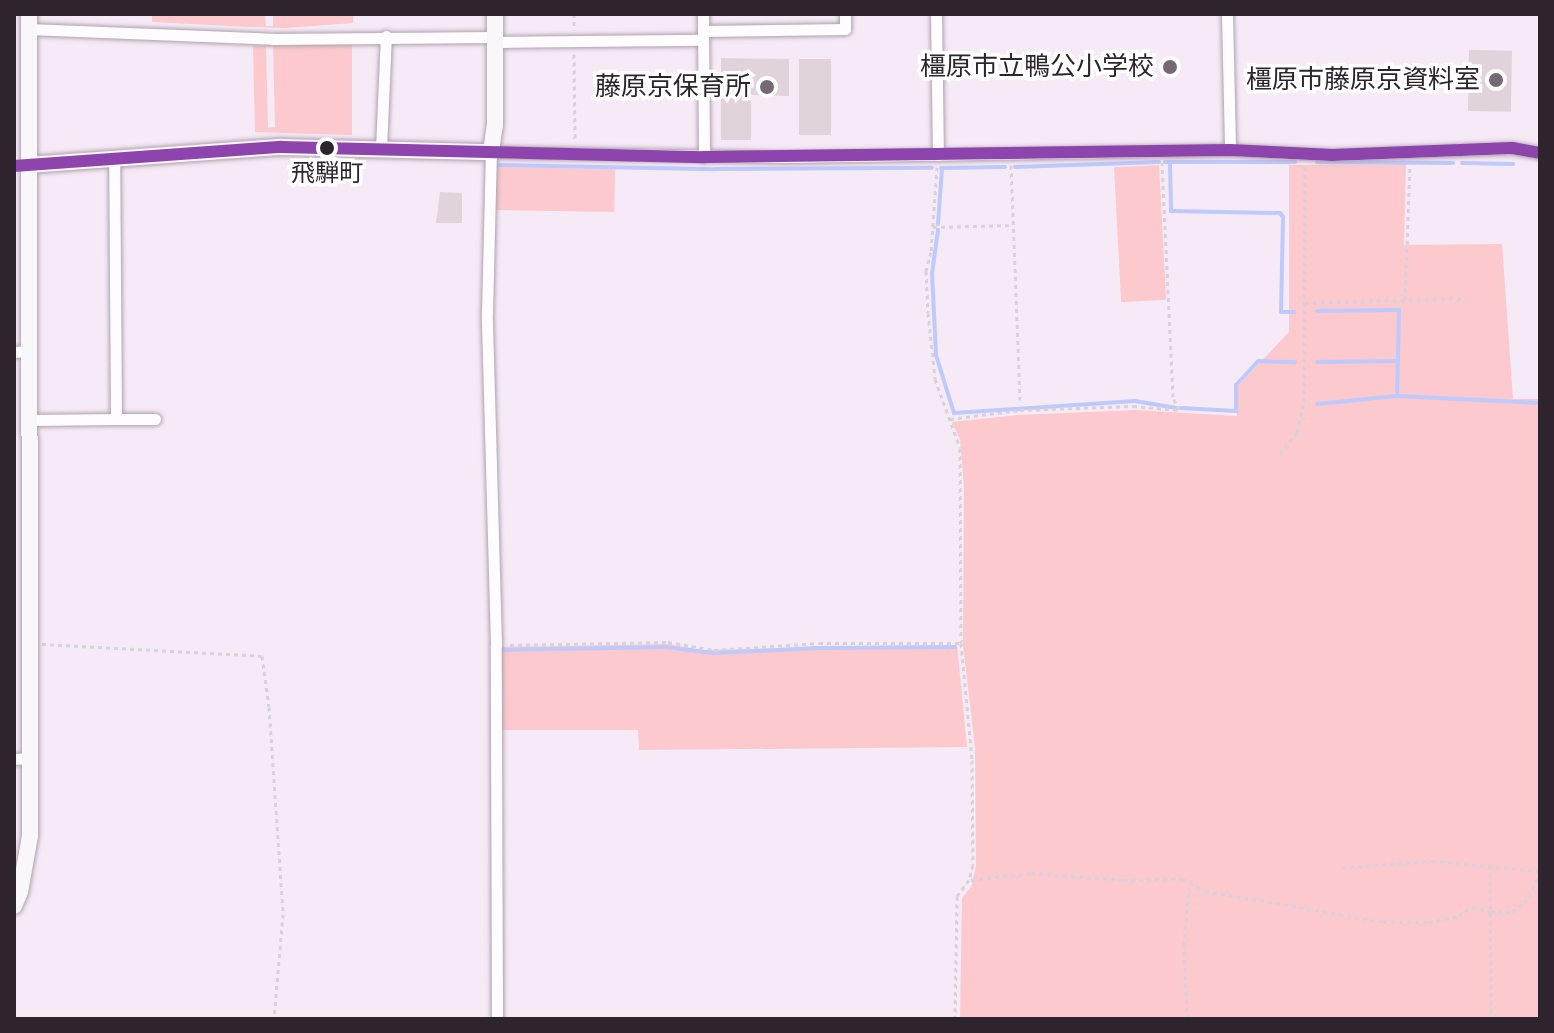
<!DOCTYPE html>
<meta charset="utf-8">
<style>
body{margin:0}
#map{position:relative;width:1554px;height:1033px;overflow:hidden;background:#f7eaf7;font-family:"Source Sans 3","Noto Sans JP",sans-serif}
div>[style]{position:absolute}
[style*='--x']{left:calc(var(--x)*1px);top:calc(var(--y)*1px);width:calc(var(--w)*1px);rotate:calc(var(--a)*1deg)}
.green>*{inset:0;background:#fbc9ce;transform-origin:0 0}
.stream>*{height:4px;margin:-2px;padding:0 2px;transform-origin:2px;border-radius:2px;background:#bec9fc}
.building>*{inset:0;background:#e0d3dc;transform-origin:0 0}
.path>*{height:3px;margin-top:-1.5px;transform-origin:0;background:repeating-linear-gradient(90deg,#d7d2d7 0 4px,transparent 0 8px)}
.roads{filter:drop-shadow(0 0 2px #ada3ad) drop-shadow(0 0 2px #ada3ad)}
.street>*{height:11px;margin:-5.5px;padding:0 5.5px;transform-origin:5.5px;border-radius:5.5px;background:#fefcfe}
.secondary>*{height:16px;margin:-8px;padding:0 8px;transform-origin:8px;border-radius:8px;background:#faf7fa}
.bus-1>*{height:12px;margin:-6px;padding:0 6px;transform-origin:6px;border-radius:6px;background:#8e44ad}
.dots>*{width:22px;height:22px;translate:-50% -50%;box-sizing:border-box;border:4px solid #fff;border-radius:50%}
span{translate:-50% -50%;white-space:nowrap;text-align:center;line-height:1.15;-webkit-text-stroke:7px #fff;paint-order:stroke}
.bus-label{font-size:24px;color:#2e242e}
.poi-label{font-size:26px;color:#2e242e}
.right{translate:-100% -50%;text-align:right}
.frame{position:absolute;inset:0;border:16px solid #2e242e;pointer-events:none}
</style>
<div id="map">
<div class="green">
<div style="clip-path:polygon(152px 14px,265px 14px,266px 26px,273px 26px,273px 14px,353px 14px,353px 23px,285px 28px,250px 27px,152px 22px)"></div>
<div style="clip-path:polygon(evenodd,352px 42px,352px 135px,255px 132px,253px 46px,352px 42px,273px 46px,275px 127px,268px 128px,266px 47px,273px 46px)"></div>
<div style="clip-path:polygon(1406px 164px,1404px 245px,1502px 244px,1513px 399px,1540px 399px,1540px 1019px,960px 1019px,962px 898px,971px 887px,976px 866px,975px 747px,963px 645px,964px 488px,960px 439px,952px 422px,1017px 415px,1135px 410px,1237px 416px,1236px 388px,1289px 332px,1289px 165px)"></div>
<div style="left:1159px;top:165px;width:135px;height:45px;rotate:87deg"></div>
<div style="left:493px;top:167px;width:122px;height:43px;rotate:1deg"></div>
<div style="clip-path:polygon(668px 644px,701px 650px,957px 645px,967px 747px,639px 750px,638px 730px,500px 730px,499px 647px)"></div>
</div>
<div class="stream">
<div style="--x:1165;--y:162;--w:130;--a:0"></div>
<div style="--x:1170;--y:162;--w:49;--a:88.8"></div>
<div style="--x:1171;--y:211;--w:109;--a:1.1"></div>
<div style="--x:1280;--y:213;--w:5;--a:53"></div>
<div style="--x:1283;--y:217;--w:95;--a:91.2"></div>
<div style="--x:1281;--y:312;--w:13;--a:0"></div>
<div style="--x:1317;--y:162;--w:136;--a:0.4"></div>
<div style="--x:1462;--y:163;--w:51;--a:1.1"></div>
<div style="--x:498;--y:165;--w:217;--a:1.1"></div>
<div style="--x:715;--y:169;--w:217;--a:-0.3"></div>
<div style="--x:1015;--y:167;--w:144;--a:-2"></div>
<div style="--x:941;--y:168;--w:64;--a:-0.9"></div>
<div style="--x:938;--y:224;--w:56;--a:-85.9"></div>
<div style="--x:938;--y:230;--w:43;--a:97.9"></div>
<div style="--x:932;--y:273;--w:82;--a:87.2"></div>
<div style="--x:936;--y:355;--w:61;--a:72.8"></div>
<div style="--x:954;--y:413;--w:181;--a:-3.8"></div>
<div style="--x:1135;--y:401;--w:42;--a:9.7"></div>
<div style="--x:1317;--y:311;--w:82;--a:-0.7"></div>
<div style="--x:1399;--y:310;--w:86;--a:91.3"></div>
<div style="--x:1397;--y:396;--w:143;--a:2.8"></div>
<div style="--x:1317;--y:362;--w:81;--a:-0.7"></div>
<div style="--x:1317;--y:404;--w:80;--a:-5.7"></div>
<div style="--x:1181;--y:408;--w:55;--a:3.1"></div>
<div style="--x:1236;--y:411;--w:26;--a:-90"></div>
<div style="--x:1236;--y:385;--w:33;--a:-47"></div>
<div style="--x:1258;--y:361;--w:37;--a:2"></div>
<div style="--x:500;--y:650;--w:165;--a:-1"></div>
<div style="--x:665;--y:647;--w:49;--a:7"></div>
<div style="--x:714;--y:653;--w:102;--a:-2.8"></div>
<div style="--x:816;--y:648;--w:139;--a:-0.4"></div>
</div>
<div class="building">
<div style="left:1469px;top:50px;width:43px;height:61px;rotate:1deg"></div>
<div style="clip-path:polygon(721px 58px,789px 59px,789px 96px,751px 95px,751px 140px,721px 140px)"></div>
<div style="left:799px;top:59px;width:32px;height:76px"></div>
<div style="clip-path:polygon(440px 192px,462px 193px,462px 223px,436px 223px)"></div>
</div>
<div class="path">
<div style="--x:574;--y:14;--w:16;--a:90"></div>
<div style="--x:574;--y:54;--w:88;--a:89.3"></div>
<div style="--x:1011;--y:165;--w:235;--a:87.8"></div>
<div style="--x:937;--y:167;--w:85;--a:94"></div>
<div style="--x:931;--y:252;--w:20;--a:105"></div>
<div style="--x:926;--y:271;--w:42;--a:87.3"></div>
<div style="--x:928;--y:313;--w:66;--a:83.9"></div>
<div style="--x:935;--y:379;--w:73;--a:70.1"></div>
<div style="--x:960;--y:448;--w:195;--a:89.7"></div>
<div style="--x:961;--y:643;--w:118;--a:84.6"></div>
<div style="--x:972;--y:760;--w:105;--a:89.5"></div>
<div style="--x:973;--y:865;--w:16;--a:105"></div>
<div style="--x:969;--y:880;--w:20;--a:127"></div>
<div style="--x:957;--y:896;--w:123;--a:90.9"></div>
<div style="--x:933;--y:227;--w:80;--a:-1.4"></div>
<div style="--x:1405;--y:300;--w:135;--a:-87.9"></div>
<div style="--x:1305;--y:303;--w:160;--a:-1.8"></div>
<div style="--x:950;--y:419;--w:71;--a:-7.3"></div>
<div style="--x:1020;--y:410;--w:113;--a:-2"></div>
<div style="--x:1133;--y:406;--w:46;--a:5"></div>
<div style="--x:1179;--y:410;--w:14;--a:-115"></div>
<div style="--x:1173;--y:397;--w:235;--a:-92.7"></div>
<div style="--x:1280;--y:454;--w:28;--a:-52"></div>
<div style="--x:1297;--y:432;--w:31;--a:-77"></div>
<div style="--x:1304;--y:402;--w:235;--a:-89.8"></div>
<div style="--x:42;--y:644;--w:220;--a:3.1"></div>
<div style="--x:262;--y:656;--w:51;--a:82.2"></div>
<div style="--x:269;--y:707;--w:207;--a:86.1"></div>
<div style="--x:283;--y:914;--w:105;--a:94.9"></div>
<div style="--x:510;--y:645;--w:158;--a:-1.1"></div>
<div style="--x:668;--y:642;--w:47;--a:9.9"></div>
<div style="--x:714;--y:650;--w:105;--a:-3.8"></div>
<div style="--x:819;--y:643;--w:142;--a:0"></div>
<div style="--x:1490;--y:865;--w:154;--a:89.6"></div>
<div style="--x:971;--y:880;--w:60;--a:-6.7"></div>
<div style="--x:1031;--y:873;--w:92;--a:4.4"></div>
<div style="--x:1123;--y:880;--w:60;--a:-1"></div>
<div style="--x:1183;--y:879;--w:25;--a:29"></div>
<div style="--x:1205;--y:891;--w:181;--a:9.9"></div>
<div style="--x:1383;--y:922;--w:46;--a:0"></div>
<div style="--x:1429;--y:922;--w:31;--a:-11"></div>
<div style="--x:1459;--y:916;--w:16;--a:-35"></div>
<div style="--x:1472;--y:907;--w:19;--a:16"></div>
<div style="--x:1490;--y:912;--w:22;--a:0"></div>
<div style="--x:1512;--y:912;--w:23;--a:-41"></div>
<div style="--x:1529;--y:897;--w:28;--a:-67"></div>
<div style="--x:1540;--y:871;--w:106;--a:-174.6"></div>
<div style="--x:1434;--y:861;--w:96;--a:175.8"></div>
<div style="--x:1187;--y:1019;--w:74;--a:-92.3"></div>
<div style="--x:1184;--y:945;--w:58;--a:-85.1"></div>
</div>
<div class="roads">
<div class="street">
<div style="--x:703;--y:14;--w:143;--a:89.6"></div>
<div style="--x:936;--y:14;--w:141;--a:89.2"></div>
<div style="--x:1227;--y:14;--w:136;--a:88.7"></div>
<div style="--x:28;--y:29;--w:245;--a:2.3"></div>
<div style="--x:273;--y:39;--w:222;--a:-0.5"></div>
<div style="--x:703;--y:31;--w:142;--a:-0.8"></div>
<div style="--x:845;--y:29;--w:15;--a:-90"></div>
<div style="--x:495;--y:42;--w:208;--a:-0.6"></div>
<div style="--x:381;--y:149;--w:113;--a:-87.5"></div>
<div style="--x:14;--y:352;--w:15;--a:-4"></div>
<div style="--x:116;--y:419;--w:39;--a:0"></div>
<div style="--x:30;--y:420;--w:86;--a:-0.7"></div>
<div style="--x:116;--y:419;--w:259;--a:-90.4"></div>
<div style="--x:14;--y:759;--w:16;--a:-4"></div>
<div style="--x:497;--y:1019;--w:374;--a:-90.2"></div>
<div style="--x:496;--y:645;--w:332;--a:-91.6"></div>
<div style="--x:487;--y:313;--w:161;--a:-88.6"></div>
<div style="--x:491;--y:152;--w:293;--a:1"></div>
<div style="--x:784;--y:157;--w:446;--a:-0.9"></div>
<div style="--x:1230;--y:150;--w:102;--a:2.8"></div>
<div style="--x:1332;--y:155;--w:180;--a:-2.2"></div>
<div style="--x:1512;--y:148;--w:28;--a:10"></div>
</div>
<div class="secondary">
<div style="--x:28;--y:165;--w:254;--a:-4.1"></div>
<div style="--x:281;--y:147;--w:210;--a:1.4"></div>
<div style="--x:491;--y:152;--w:27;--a:-82"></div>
<div style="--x:495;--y:125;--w:111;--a:-90"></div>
<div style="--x:14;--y:906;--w:15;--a:-67"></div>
<div style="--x:20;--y:892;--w:57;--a:-79.9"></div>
<div style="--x:30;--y:836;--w:822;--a:-90.07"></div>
</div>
</div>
<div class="bus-1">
<div style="--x:14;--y:166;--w:268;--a:-4.1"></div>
<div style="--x:281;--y:147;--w:423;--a:1.4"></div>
<div style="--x:704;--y:157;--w:526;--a:-0.76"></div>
<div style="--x:1230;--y:150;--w:102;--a:2.8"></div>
<div style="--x:1332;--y:155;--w:180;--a:-2.2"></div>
<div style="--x:1512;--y:148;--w:28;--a:10"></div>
</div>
<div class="dots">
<div style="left:1170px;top:67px;background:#746974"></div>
<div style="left:1496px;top:80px;background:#746974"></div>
<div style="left:767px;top:87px;background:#746974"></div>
<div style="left:327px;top:148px;background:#2e242e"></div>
</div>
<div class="bus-label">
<span style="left:327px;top:174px">飛騨町</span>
</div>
<div class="poi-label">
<span class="right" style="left:1154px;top:67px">橿原市立鴨公小学校</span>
<span class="right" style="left:1480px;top:80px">橿原市藤原京資料室</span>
<span class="right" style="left:751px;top:87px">藤原京保育所</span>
</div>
<div class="frame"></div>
</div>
